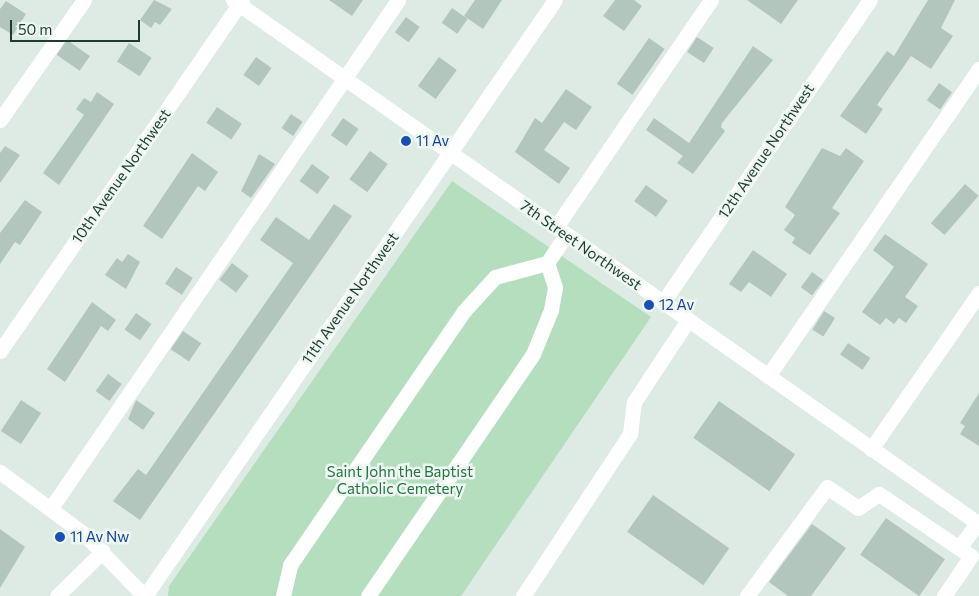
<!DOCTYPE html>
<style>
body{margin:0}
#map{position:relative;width:979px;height:596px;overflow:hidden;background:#ddebe4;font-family:Commissioner,sans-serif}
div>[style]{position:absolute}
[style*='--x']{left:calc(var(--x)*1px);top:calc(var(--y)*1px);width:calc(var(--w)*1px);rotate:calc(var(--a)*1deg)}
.green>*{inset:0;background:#b4debe}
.building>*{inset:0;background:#b3c6bd;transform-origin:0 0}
.minor>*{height:15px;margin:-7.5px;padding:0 7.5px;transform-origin:7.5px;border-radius:7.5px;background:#fff}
.dots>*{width:14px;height:14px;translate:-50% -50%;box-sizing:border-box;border:2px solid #eef7f2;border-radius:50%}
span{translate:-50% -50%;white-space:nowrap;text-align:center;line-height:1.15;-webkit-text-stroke:5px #eef7f2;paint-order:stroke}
.transit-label{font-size:15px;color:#164399}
.left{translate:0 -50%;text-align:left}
.street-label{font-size:15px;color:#1e3b32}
.park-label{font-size:15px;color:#257541}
.scale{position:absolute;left:10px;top:20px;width:130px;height:22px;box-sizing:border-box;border:2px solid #1e3b32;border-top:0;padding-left:6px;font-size:15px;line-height:18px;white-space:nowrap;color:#1e3b32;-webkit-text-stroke:4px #eef7f2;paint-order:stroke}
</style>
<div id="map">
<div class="green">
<div style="clip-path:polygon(452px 181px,651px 317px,461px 596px,168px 596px,169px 586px)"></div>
</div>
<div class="building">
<div style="clip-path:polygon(154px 0,172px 9px,160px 25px,155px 22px,151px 28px,140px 20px)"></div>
<div style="clip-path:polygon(329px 0,363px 0,352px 16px)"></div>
<div style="clip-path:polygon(475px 0,502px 0,483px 29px,464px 16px)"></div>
<div style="clip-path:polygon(615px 0,634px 0,642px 6px,624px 31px,603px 16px)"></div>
<div style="clip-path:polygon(747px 0,798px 0,781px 24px)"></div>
<div style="clip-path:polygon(928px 0,955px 0,941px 28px,953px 36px,931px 69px,911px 56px,877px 105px,883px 109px,866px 134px,840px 116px,887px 51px,894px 56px)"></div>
<div style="clip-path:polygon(6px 1px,26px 14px,13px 35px,0 27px,0 9px)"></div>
<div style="left:452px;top:8px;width:19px;height:18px;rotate:35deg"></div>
<div style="left:406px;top:17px;width:17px;height:19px;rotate:36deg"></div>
<div style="left:697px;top:37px;width:20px;height:18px;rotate:33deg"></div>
<div style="left:649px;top:38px;width:19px;height:56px;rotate:35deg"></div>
<div style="left:67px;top:40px;width:28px;height:18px;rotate:35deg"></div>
<div style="left:129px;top:43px;width:27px;height:22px;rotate:33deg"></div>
<div style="clip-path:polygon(753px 46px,773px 60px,722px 123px,721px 127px,725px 131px,693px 174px,677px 163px,683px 156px,646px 130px,654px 118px,689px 143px)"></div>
<div style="left:256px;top:57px;width:19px;height:22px;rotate:35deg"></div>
<div style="left:439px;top:57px;width:22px;height:36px;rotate:36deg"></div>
<div style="left:939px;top:83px;width:16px;height:21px;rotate:35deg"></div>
<div style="clip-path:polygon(566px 89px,592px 107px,576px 130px,564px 122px,544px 150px,570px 168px,559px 184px,515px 152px,535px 118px,542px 123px)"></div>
<div style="clip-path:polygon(97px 92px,114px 104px,59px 185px,43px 173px,84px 115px,76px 109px,84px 98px,91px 102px)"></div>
<div style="left:217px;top:107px;width:30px;height:19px;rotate:34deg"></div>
<div style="left:291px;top:114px;width:14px;height:17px;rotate:34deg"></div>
<div style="left:343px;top:118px;width:19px;height:21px;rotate:35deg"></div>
<div style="clip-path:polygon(5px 146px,20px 155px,0 183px,0 153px)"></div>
<div style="clip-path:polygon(822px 148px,840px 156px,846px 148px,864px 161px,832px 208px,840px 213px,810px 255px,792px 243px,795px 238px,784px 230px,795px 215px,785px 207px)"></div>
<div style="left:370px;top:151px;width:22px;height:35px;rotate:36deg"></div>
<div style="clip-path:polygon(192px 153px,218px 172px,205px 191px,198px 186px,162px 239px,143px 226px)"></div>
<div style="clip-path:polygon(259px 154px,275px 164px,251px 198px,241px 191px)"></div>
<div style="left:312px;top:164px;width:22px;height:21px;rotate:36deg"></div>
<div style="left:965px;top:184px;width:18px;height:52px;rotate:41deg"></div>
<div style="left:646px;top:185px;width:27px;height:20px;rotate:36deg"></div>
<div style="clip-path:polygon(25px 200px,42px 212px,20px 245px,15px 242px,0 264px,0 233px)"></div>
<div style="clip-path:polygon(334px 204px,352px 216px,140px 520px,113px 501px,138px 469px,146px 475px,293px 263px,260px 240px,276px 217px,309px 240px)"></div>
<div style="clip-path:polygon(885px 234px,928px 264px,905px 297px,918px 306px,906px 323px,899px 318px,894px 324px,886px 318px,880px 325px,862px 312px,894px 267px,873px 250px)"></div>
<div style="clip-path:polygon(753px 250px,787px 274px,771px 297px,749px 282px,741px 292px,729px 284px)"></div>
<div style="clip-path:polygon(128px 254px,140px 262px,126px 289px,105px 275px,117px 258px,122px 262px)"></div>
<div style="left:232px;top:263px;width:21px;height:21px;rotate:37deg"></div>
<div style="left:176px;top:267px;width:20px;height:20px;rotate:33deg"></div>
<div style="left:812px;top:272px;width:14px;height:19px;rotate:36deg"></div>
<div style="clip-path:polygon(92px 302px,116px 320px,108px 331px,101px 326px,65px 382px,47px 369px)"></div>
<div style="left:824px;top:311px;width:13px;height:22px;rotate:32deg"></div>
<div style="left:136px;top:313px;width:19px;height:20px;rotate:35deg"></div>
<div style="left:183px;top:331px;width:22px;height:22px;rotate:34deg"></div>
<div style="left:848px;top:343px;width:27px;height:14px;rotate:34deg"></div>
<div style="left:108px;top:374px;width:17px;height:21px;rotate:36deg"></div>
<div style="clip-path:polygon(979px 393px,979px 446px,960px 434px,965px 426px,960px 423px)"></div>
<div style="left:21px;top:400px;width:24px;height:37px;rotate:33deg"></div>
<div style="clip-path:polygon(136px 400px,155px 413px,143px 430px,128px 419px)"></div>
<div style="left:719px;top:401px;width:93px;height:45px;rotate:35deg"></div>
<div style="left:653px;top:495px;width:93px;height:45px;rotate:35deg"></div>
<div style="left:886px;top:518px;width:72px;height:45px;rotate:35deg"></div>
<div style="clip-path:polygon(812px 524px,846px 548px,811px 596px,788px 596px,769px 582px)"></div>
<div style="clip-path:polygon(0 529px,25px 547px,0 588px)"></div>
</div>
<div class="minor">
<div style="--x:233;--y:0;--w:912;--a:35.08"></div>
<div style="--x:0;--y:120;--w:146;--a:-55"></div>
<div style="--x:556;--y:227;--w:275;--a:-55.7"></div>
<div style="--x:663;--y:302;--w:366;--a:-55.6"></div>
<div style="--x:0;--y:351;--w:426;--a:-55.4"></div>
<div style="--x:768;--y:376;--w:373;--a:-55.5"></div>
<div style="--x:871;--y:449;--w:190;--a:-55.3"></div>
<div style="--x:0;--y:472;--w:104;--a:36.4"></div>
<div style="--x:84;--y:534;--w:86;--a:45.9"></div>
<div style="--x:51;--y:508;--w:615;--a:-55.66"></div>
<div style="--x:57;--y:596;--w:64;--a:-44.4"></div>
<div style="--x:145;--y:596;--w:723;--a:-55.48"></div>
<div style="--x:283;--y:596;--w:32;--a:-77"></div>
<div style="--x:290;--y:565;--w:308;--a:-55.6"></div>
<div style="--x:464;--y:311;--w:46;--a:-47.6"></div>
<div style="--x:495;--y:277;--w:54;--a:-15.1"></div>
<div style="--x:547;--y:263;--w:34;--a:-56"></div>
<div style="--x:368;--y:596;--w:293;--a:-55.7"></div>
<div style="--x:533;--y:354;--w:48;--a:-67.8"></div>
<div style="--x:551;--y:310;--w:23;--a:-80"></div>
<div style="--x:555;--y:287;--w:25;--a:-108"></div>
<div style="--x:523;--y:596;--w:194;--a:-56.6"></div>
<div style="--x:630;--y:434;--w:32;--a:-83"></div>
<div style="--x:634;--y:402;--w:98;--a:-56.6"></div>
<div style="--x:747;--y:596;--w:135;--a:-53.7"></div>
<div style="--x:827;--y:487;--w:37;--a:34"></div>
<div style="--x:858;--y:508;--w:25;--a:-34"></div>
<div style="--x:879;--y:494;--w:97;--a:34"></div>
<div style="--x:959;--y:548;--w:31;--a:-54"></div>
<div style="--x:944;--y:596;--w:48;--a:-56"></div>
<div style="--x:971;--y:556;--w:14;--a:-146"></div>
</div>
<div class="dots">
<div style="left:406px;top:141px;background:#1a4fb4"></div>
<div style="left:649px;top:305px;background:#1a4fb4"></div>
<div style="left:60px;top:537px;background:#1a4fb4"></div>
</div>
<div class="transit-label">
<span class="left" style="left:416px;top:141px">11 Av</span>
<span class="left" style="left:659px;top:305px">12 Av</span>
<span class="left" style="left:70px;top:537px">11 Av Nw</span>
</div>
<div class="street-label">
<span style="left:766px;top:151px;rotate:-56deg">12th Avenue Northwest</span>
<span style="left:121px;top:176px;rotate:-55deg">10th Avenue Northwest</span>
<span style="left:581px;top:245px;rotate:35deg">7th Street Northwest</span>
<span style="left:350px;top:298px;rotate:-55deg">11th Avenue Northwest</span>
</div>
<div class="park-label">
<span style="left:400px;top:480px">Saint John the Baptist<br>Catholic Cemetery</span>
</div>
<div class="scale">50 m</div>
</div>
